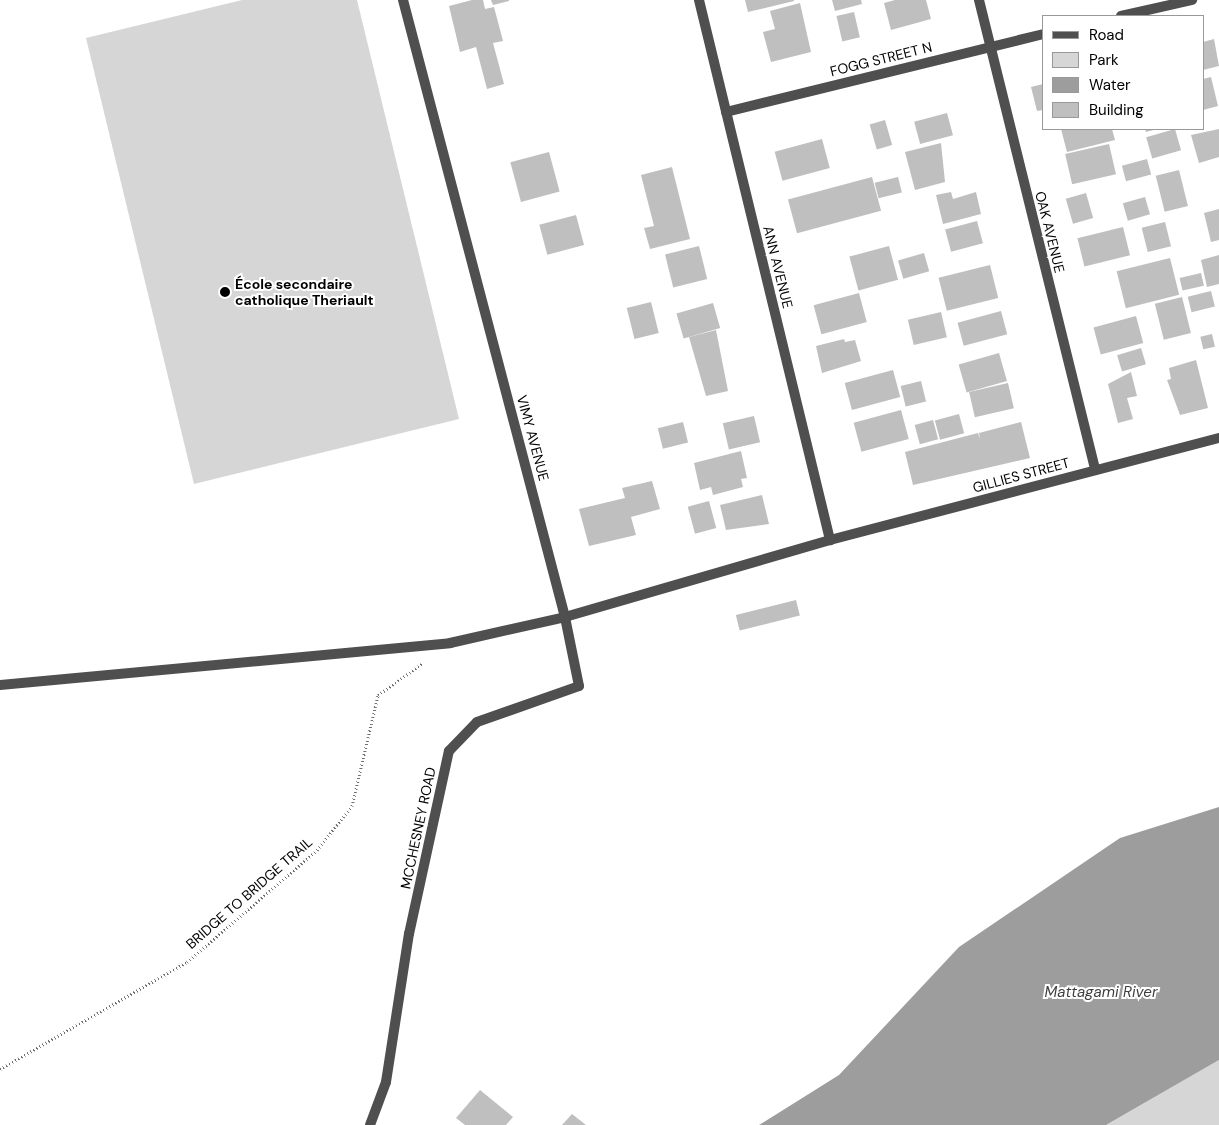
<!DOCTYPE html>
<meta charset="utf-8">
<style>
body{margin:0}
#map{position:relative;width:1219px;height:1125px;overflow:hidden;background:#fff;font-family:"DM Sans",sans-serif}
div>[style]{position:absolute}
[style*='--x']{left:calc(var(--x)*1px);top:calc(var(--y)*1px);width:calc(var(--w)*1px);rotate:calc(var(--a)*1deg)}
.green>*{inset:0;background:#d6d6d6}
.water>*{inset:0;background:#9d9d9d}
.building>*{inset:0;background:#bfbfbf;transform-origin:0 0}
.path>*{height:3px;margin-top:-1.5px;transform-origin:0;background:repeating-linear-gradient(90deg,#717171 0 1px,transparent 0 3.5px)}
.lane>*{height:10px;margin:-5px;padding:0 5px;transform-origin:5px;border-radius:5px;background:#4f4f4f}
.street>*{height:10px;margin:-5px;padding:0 5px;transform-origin:5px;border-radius:5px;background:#4f4f4f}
.dots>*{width:14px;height:14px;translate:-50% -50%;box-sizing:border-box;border:2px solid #fff;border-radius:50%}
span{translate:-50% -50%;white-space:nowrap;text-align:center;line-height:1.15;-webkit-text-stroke:4px #fff;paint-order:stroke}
.street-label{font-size:14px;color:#000}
.poi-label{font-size:14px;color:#000;font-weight:700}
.left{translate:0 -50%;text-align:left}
.water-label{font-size:15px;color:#3e3e3e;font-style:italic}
.legend{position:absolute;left:1042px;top:15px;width:162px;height:115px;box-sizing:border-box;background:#fff;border:1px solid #999;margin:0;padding:6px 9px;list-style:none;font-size:15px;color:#000}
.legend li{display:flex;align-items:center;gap:10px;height:25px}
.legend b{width:25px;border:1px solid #999}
</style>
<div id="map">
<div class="green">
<div style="clip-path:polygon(242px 0,357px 0,459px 419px,194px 484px,86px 38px)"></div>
<div style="clip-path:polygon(1219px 1060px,1219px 1125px,1106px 1125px)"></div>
</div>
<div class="water">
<div style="clip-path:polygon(1219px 807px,1219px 1060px,1106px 1125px,759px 1125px,839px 1075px,959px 947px,1120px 838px)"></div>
</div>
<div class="building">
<div style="clip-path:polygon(472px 0,483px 0,485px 9px,494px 7px,503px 41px,493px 43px,504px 84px,487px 89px,476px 47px,460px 52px,449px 6px)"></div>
<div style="clip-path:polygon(491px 0,509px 0,509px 1px,493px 5px)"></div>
<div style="clip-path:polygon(745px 0,794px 0,794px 1px,748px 12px)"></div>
<div style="clip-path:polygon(832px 0,861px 0,862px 4px,835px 11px)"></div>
<div style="clip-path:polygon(895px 0,926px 0,931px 19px,891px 30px,884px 3px)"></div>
<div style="clip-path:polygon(800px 3px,811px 52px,771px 62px,763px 32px,775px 29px,770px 11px)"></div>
<div style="left:854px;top:12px;width:26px;height:18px;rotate:77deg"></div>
<div style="clip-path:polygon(1214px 39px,1219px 66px,1203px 70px,1203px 42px)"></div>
<div style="clip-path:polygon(1211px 77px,1218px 106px,1203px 110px,1203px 79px)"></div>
<div style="clip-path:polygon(1043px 84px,1043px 110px,1037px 111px,1031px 87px)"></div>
<div style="left:947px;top:113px;width:23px;height:34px;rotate:75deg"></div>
<div style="left:885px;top:120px;width:26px;height:16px;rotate:74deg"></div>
<div style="clip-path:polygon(1061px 129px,1112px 129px,1115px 140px,1067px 152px)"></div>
<div style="clip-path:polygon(1145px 129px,1157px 129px,1146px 132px)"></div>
<div style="left:1175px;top:129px;width:22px;height:30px;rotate:74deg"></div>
<div style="clip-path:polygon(1219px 129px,1219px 157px,1199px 163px,1191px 135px)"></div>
<div style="left:822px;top:139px;width:30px;height:49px;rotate:75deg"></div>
<div style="clip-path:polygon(941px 143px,945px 182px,915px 190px,905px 152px)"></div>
<div style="left:1109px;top:144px;width:31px;height:45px;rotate:77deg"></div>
<div style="left:549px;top:152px;width:41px;height:40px;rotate:75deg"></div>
<div style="left:1147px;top:159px;width:16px;height:26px;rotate:75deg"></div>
<div style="clip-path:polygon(672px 167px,690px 239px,650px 249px,644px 228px,654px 226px,641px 175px)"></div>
<div style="left:1179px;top:170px;width:37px;height:24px;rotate:76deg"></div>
<div style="left:872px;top:177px;width:35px;height:87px;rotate:75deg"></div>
<div style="left:898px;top:177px;width:16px;height:24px;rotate:76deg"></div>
<div style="clip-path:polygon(951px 192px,953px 199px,976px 192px,981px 214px,943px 224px,936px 195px)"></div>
<div style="left:1086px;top:193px;width:26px;height:21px;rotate:74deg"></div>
<div style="left:1145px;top:197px;width:18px;height:23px;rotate:74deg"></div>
<div style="clip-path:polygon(1219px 209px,1219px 240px,1211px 242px,1204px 213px)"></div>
<div style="left:576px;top:215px;width:31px;height:38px;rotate:75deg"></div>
<div style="left:977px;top:221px;width:23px;height:33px;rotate:75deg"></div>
<div style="left:1165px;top:222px;width:25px;height:24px;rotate:76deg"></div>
<div style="left:1123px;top:227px;width:29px;height:47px;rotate:76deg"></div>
<div style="left:699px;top:246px;width:34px;height:35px;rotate:76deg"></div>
<div style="left:889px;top:246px;width:35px;height:41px;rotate:75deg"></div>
<div style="left:924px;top:253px;width:19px;height:27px;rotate:74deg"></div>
<div style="clip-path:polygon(1219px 255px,1219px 284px,1207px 287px,1201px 260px)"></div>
<div style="left:1170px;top:258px;width:38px;height:55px;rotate:76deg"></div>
<div style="left:990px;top:265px;width:34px;height:53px;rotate:76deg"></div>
<div style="left:1201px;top:273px;width:13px;height:22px;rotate:77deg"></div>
<div style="left:1211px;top:291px;width:16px;height:24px;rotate:76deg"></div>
<div style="left:859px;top:293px;width:30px;height:47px;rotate:75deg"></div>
<div style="left:1182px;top:297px;width:37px;height:28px;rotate:76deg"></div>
<div style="left:651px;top:302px;width:32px;height:25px;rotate:76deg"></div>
<div style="left:713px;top:303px;width:26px;height:38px;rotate:74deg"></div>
<div style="left:1001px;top:311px;width:24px;height:45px;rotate:75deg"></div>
<div style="left:941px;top:312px;width:26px;height:34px;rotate:77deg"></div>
<div style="left:1136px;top:316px;width:28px;height:44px;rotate:75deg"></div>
<div style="clip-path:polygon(716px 330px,728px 391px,706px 396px,689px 337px)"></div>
<div style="left:1212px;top:334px;width:13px;height:12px;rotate:77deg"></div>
<div style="clip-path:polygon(844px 339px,845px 342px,855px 340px,861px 361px,822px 373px,816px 346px)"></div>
<div style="left:1141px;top:348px;width:17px;height:25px;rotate:73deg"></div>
<div style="left:999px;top:353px;width:29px;height:42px;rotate:74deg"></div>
<div style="clip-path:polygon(1196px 360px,1208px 408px,1180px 415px,1167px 380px,1171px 379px,1169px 368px)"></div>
<div style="left:893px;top:370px;width:28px;height:50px;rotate:75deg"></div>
<div style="clip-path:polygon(1131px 372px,1137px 396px,1127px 398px,1133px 419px,1118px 423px,1108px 384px)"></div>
<div style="left:921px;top:381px;width:21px;height:21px;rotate:76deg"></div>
<div style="left:1008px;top:383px;width:26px;height:40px;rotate:77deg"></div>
<div style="left:901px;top:410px;width:30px;height:49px;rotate:75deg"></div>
<div style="left:959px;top:414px;width:20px;height:25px;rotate:75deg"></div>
<div style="left:754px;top:416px;width:27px;height:32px;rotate:77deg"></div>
<div style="left:933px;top:420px;width:20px;height:19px;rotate:75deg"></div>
<div style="left:683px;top:422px;width:21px;height:26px;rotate:76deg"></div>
<div style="clip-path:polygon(1021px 422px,1030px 458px,913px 485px,905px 452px,978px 433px,980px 439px,979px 433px)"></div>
<div style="clip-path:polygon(741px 451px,747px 478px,741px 479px,743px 487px,713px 495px,711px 487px,700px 490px,694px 463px)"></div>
<div style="clip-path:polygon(652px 481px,660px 509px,631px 517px,636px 535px,589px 546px,579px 509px,625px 498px,622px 488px)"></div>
<div style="clip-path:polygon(762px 495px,769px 524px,726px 530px,720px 505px)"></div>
<div style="left:709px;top:501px;width:28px;height:22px;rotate:75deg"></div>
<div style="left:796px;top:600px;width:16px;height:62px;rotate:76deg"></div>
<div style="clip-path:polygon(480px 1090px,513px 1117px,506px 1125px,465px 1125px,456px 1118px)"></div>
<div style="clip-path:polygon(572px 1114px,586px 1125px,562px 1125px)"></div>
</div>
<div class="path">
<div style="--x:0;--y:1069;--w:215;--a:-29.8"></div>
<div style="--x:187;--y:962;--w:172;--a:-40.7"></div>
<div style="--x:317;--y:850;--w:56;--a:-51.5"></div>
<div style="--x:352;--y:806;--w:114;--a:-76.8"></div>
<div style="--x:378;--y:695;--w:55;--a:-35.4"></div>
</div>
<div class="lane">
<div style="--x:0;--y:685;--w:452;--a:-5.3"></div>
<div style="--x:450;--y:643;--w:118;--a:-12.7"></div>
</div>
<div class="street">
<div style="--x:699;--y:0;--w:556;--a:76.36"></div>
<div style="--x:979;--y:0;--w:484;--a:76.1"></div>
<div style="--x:1121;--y:16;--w:73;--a:-12.7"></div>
<div style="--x:726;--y:112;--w:326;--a:-13.8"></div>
<div style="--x:565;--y:617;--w:276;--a:-16.2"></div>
<div style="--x:830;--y:540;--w:402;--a:-14.7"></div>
<div style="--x:370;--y:1125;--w:46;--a:-69.6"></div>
<div style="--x:386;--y:1082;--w:150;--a:-81.2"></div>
<div style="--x:409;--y:934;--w:187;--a:-77.7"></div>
<div style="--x:449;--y:751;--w:40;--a:-46"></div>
<div style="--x:477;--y:722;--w:108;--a:-19.4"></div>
<div style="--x:579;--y:686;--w:70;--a:-101.5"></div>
<div style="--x:565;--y:617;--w:638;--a:-104.71"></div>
</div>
<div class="dots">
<div style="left:225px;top:292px;background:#000"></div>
</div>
<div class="street-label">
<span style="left:881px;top:59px;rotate:-14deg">FOGG STREET N</span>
<span style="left:1050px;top:232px;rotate:76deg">OAK AVENUE</span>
<span style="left:778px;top:267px;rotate:76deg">ANN AVENUE</span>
<span style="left:533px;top:438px;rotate:75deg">VIMY AVENUE</span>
<span style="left:1021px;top:475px;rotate:-15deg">GILLIES STREET</span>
<span style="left:418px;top:828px;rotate:-78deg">MCCHESNEY ROAD</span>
<span style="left:249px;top:893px;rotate:-41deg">BRIDGE TO BRIDGE TRAIL</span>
</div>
<div class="poi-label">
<span class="left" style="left:235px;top:292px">École secondaire<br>catholique Theriault</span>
</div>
<div class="water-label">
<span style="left:1101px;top:993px">Mattagami River</span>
</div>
<ul class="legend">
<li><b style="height:6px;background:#4f4f4f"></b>Road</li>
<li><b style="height:14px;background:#d6d6d6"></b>Park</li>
<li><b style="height:14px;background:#9d9d9d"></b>Water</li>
<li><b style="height:14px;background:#bfbfbf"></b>Building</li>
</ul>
</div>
